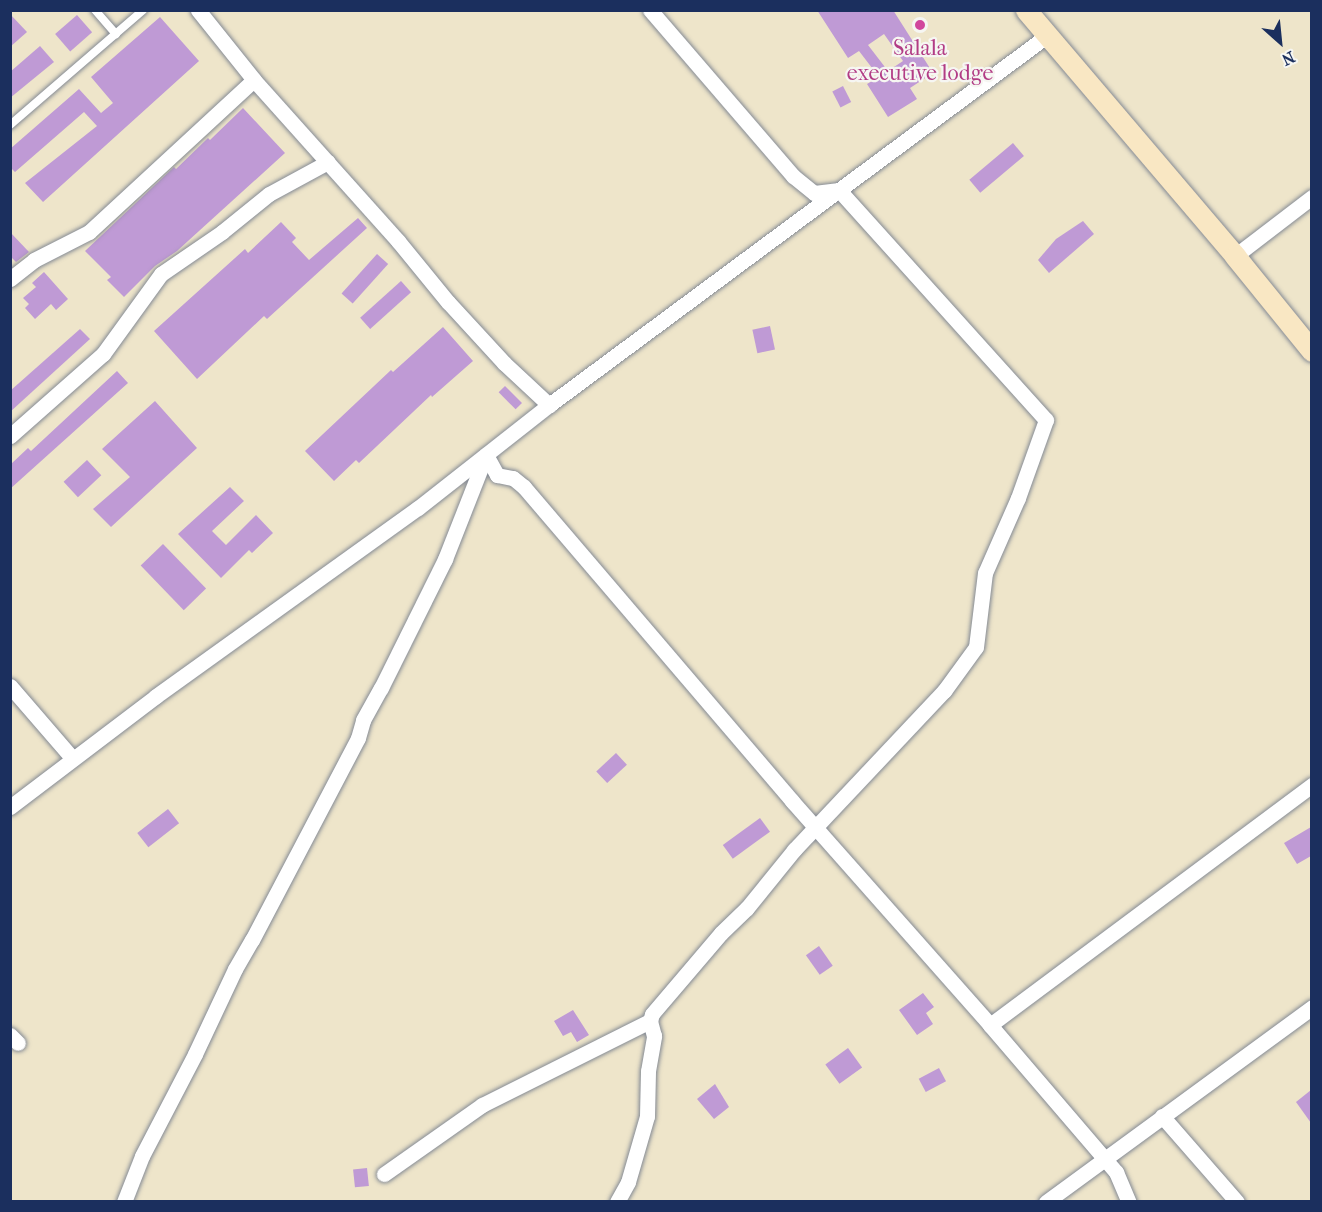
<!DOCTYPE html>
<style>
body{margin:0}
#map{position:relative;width:1322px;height:1212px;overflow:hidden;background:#eee5ca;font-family:"IM FELL French Canon",serif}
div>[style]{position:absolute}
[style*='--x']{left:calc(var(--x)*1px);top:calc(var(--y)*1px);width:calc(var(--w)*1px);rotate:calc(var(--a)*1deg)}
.building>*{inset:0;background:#bf9ad5;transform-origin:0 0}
.roads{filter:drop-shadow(0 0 2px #848a94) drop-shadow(0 0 2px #848a94)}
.service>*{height:8px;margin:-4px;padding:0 4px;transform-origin:4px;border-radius:4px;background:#fff}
.minor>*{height:15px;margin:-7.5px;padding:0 7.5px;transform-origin:7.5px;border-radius:7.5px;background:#fff}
.secondary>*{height:21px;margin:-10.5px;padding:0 10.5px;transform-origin:10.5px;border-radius:10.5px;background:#f9e7c3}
.dots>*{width:16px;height:16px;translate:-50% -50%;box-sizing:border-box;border:3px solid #f6f6f2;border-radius:50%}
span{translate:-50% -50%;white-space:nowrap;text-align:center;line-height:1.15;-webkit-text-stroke:4.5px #f6f6f2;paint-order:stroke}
.hotel-label{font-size:22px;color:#b23c85}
.frame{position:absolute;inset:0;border:12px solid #1b2f5e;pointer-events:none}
.north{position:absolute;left:1250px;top:12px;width:60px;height:60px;-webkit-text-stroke:4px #f6f6f2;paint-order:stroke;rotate:153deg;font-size:16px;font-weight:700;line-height:24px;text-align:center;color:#1b2f5e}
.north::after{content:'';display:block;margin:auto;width:21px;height:27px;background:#1b2f5e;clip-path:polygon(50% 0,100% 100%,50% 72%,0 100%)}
</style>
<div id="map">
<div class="building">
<div style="clip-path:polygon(evenodd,817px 10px,893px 10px,933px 73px,910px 88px,917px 99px,888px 117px,867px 84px,879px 77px,859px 51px,848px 58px,817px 10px,884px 34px,903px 61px,888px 71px,868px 45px,884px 34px)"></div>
<div style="clip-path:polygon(10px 14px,27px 32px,10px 47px)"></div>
<div style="left:77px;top:15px;width:23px;height:29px;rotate:49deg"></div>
<div style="clip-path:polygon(160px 17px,199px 61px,43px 202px,25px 183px,97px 126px,84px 112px,15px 172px,10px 167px,10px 149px,79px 89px,101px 113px,113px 103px,91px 77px)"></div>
<div style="clip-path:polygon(40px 46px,54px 62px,10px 98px,10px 72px)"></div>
<div style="left:843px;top:86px;width:18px;height:12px;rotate:63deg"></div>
<div style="clip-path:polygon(243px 108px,285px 153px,177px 251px,155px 266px,124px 297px,107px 280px,111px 277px,85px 251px,174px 167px,176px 169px,208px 138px,210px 140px)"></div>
<div style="left:1013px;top:143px;width:17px;height:57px;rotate:50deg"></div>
<div style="clip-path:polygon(358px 218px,367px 228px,267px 319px,264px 316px,197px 379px,154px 331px,245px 249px,248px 253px,281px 222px,296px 238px,292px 242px,309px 260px)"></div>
<div style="clip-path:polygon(1083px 221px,1094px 234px,1049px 273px,1038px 260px,1056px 239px)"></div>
<div style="clip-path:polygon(10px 232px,29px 252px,16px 262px,10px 256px)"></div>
<div style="left:377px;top:254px;width:15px;height:53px;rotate:42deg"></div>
<div style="clip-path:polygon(44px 272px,68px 299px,56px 310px,51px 304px,35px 319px,25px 308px,29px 304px,23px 298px,36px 287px,32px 283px)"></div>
<div style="left:401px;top:281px;width:15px;height:55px;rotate:48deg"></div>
<div style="left:770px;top:326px;width:24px;height:18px;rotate:78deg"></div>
<div style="clip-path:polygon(443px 327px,473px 361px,432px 397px,431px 395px,359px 463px,356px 460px,334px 481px,305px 451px,391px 370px,393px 372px)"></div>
<div style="clip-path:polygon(80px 329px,90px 339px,10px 412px,10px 391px)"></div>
<div style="clip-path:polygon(117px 371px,128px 383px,10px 489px,10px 465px,28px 448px,31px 451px)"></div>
<div style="left:505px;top:386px;width:24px;height:9px;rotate:45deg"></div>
<div style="clip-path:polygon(155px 401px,197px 448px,111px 527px,93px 509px,130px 477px,102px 449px)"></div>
<div style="left:87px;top:460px;width:21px;height:32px;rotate:47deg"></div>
<div style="clip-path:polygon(230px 487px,244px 501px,212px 531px,226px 545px,256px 515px,273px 533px,252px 553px,249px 550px,221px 578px,178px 534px)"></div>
<div style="left:163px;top:544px;width:62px;height:31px;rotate:46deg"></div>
<div style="left:616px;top:753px;width:16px;height:27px;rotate:47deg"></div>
<div style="left:168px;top:809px;width:18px;height:39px;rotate:52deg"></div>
<div style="left:760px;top:818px;width:17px;height:46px;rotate:54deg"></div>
<div style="clip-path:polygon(1311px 827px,1311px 856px,1297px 864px,1284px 843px)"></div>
<div style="left:819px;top:946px;width:24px;height:16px;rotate:55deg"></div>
<div style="clip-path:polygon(923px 993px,934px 1007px,926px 1013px,933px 1024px,917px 1035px,899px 1010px)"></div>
<div style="clip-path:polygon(573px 1010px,589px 1035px,577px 1042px,571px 1032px,563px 1036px,554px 1021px)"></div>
<div style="left:848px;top:1048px;width:24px;height:28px;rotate:54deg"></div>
<div style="left:939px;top:1068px;width:15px;height:23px;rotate:62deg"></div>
<div style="clip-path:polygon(715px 1084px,729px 1107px,714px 1119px,697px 1099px)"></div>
<div style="clip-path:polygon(1311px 1090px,1311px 1123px,1296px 1102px)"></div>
<div style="left:367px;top:1168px;width:18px;height:14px;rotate:84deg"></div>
</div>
<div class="roads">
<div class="service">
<div style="--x:95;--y:10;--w:32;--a:49"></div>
<div style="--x:10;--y:125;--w:176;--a:-40.8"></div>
</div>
<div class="minor">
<div style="--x:198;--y:10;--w:90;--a:51.3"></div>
<div style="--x:254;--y:80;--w:216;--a:48.2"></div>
<div style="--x:398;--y:241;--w:79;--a:50.7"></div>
<div style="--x:448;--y:302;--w:83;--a:47.4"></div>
<div style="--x:504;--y:363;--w:62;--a:43"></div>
<div style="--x:1235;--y:256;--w:97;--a:-37.5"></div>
<div style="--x:10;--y:279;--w:31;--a:-38"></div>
<div style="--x:34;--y:260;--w:62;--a:-27"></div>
<div style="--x:89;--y:232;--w:224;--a:-42.7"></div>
<div style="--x:10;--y:436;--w:124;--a:-41.4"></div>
<div style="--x:103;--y:354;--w:99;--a:-54.1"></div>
<div style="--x:161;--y:274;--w:74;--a:-34.5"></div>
<div style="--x:222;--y:232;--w:60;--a:-39"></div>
<div style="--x:269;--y:194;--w:67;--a:-28.5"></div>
<div style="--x:486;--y:455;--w:23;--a:61"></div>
<div style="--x:497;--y:475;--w:16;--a:11"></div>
<div style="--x:513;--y:478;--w:14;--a:39"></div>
<div style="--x:524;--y:487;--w:413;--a:49.5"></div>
<div style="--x:792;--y:801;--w:299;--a:48.5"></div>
<div style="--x:990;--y:1025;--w:194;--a:49.4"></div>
<div style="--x:1116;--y:1172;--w:33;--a:67"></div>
<div style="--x:10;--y:686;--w:96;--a:49.2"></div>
<div style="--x:10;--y:807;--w:183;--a:-37.2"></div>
<div style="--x:156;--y:696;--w:322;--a:-35.7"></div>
<div style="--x:418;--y:508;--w:167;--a:-38.2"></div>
<div style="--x:549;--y:405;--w:621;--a:-36.56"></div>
<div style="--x:990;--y:1025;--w:402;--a:-36.7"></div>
<div style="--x:10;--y:1035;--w:11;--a:45"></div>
<div style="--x:1162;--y:1116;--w:114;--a:48.9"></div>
<div style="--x:384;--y:1174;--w:120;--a:-35.1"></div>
<div style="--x:482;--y:1105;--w:188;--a:-26.6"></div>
<div style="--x:124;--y:1202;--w:49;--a:-68.6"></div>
<div style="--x:142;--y:1156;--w:115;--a:-62.5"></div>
<div style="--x:195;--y:1054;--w:94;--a:-64.8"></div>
<div style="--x:235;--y:969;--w:34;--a:-60"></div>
<div style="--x:252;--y:940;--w:228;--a:-62.3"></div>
<div style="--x:358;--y:738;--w:19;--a:-74"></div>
<div style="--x:363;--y:720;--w:37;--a:-61"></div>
<div style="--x:381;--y:688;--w:144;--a:-63.6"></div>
<div style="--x:445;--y:559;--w:112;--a:-68.5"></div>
<div style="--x:617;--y:1202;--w:23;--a:-61"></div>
<div style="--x:628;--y:1182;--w:69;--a:-73.9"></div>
<div style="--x:647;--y:1116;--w:45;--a:-88.7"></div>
<div style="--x:648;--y:1071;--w:36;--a:-80"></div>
<div style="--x:654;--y:1036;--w:16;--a:-105"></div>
<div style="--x:650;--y:1021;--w:7;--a:-74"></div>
<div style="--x:652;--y:1014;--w:106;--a:-49.6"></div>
<div style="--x:721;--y:933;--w:36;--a:-44"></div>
<div style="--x:747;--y:908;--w:75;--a:-51"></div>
<div style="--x:794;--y:850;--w:219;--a:-46.7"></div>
<div style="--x:944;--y:691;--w:54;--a:-54"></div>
<div style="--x:976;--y:647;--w:75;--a:-83.1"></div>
<div style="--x:985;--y:573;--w:82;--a:-66.3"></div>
<div style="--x:1018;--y:498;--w:83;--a:-70.3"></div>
<div style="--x:1046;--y:420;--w:309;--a:-132"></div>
<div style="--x:839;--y:190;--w:25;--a:173"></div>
<div style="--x:814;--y:193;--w:27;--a:-141"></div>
<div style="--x:793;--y:176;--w:219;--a:-130.7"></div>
<div style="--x:1046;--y:1202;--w:330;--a:-36.2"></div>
</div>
<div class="secondary">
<div style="--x:1026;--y:10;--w:323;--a:49.6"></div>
<div style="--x:1235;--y:256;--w:122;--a:51"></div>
</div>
</div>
<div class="dots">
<div style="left:920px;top:25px;background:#d1479c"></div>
</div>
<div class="hotel-label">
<span style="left:920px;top:61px">Salala<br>executive lodge</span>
</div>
<div class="frame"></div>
<div class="north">N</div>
</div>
